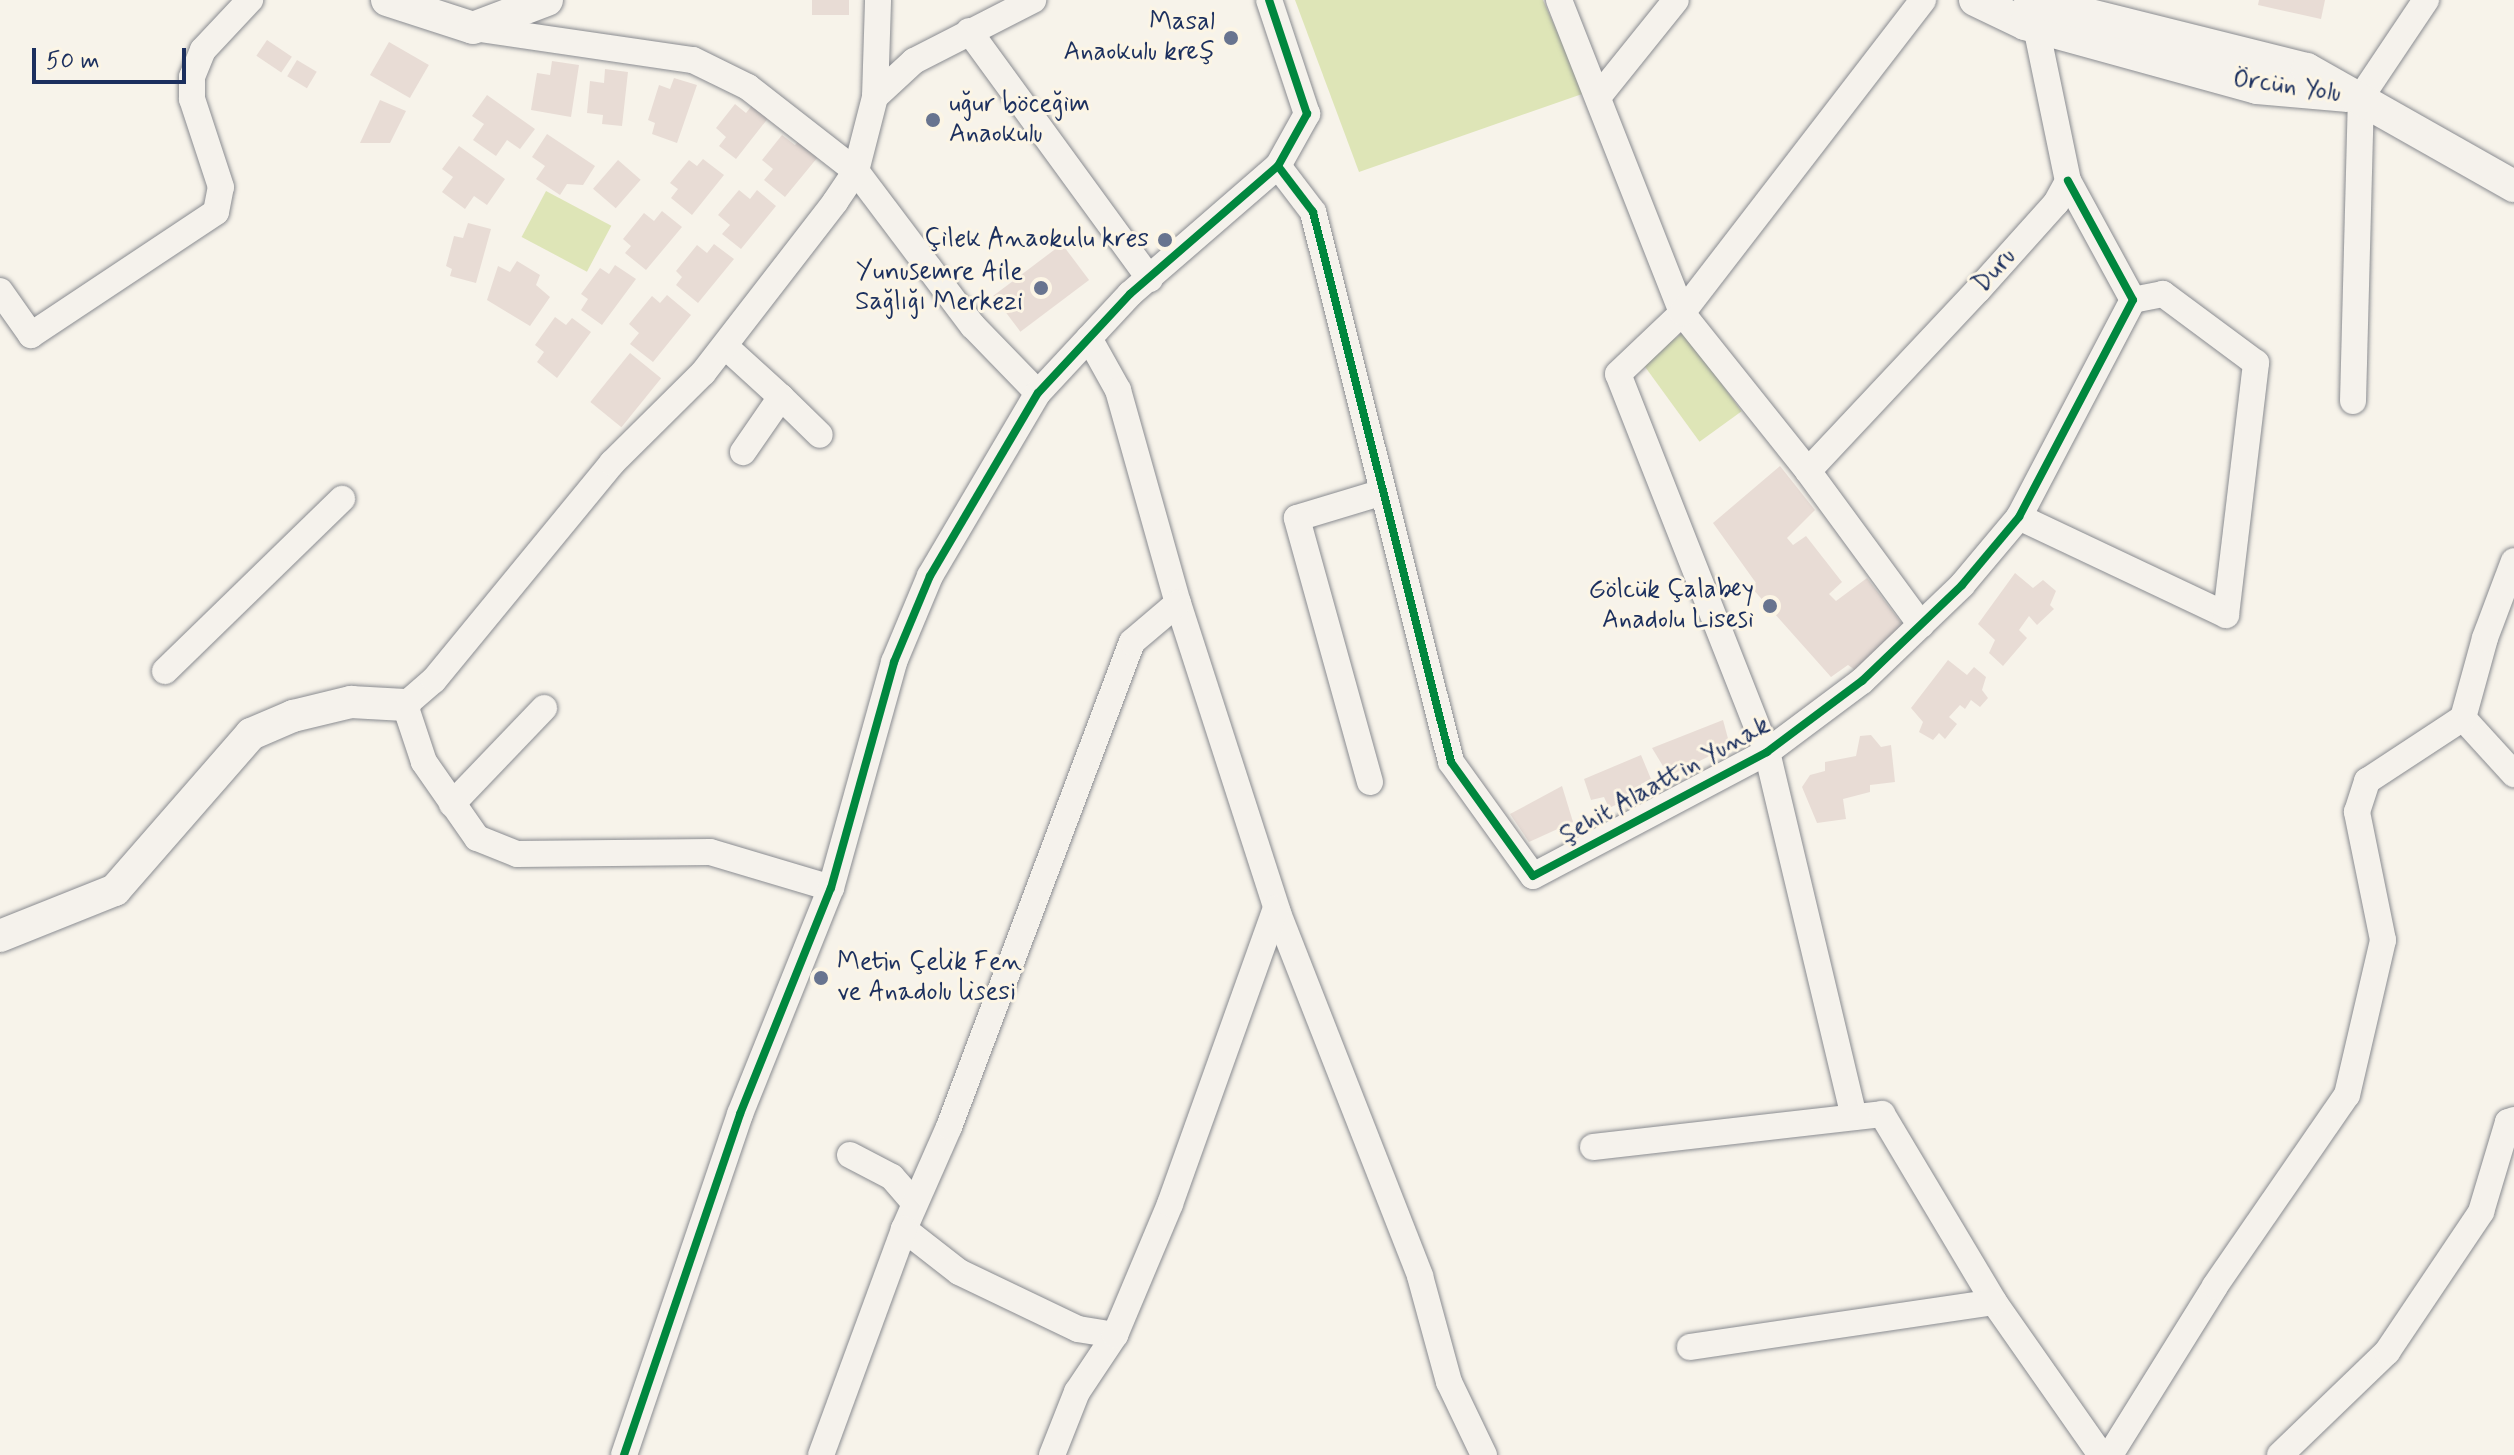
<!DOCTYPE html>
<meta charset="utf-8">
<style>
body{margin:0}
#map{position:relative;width:2514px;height:1455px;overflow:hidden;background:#f7f3ea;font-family:Mynerve,sans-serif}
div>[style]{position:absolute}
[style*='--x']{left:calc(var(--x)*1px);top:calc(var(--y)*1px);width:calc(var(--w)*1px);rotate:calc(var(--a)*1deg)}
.green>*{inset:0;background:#dee5b7;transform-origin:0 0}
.building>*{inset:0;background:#e8dcd5;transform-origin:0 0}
.roads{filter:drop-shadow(0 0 2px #8a8c91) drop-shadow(0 0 2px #8a8c91)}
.minor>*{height:26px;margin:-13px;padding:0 13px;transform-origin:13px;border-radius:13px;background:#f5f2ec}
.major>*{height:32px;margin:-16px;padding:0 16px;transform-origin:16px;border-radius:16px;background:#f5f2ec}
.cycleway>*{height:8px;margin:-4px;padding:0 4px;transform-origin:4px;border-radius:4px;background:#00873e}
.dots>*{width:22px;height:22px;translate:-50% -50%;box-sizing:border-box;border:4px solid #fcf5e5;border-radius:50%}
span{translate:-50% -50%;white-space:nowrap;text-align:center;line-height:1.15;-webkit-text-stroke:6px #fcf5e5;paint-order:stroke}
.poi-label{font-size:26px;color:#1b2f5e}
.right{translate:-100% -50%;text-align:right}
.left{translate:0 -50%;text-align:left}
.street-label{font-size:26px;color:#1b2f5e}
.scale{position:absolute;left:32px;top:48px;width:154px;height:36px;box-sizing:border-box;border:4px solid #1b2f5e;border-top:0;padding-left:10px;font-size:24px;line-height:28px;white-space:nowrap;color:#1b2f5e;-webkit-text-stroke:6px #fcf5e5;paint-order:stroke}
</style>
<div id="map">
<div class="green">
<div style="clip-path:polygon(1295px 0,1543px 0,1585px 93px,1359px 172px)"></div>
<div style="left:546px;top:191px;width:74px;height:52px;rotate:28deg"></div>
<div style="left:1684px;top:332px;width:98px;height:52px;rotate:54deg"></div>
</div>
<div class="building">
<div style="left:812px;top:0;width:37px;height:15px"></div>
<div style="clip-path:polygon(2259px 0,2325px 0,2321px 19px,2258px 5px)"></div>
<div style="left:267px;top:40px;width:30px;height:19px;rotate:34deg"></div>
<div style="left:389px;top:42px;width:46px;height:38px;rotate:30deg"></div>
<div style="left:297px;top:60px;width:23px;height:19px;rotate:31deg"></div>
<div style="clip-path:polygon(552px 61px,579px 65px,571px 117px,531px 110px,537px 73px,550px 75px)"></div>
<div style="clip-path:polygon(605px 69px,628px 72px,622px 126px,602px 124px,603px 115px,587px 113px,590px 81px,604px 83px)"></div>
<div style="clip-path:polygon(674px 78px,697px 85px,677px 143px,652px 134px,655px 123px,648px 120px,659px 85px,670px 89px)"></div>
<div style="clip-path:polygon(487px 95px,535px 129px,520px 149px,507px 140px,496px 156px,473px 140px,484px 124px,472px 116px)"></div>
<div style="clip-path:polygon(380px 100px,406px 111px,390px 143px,360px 143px)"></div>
<div style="clip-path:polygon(735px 104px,746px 113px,753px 104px,769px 117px,736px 159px,719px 146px,726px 137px,716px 128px)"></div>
<div style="clip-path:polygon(547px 134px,595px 166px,583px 185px,567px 184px,560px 195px,536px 179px,545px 166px,532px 157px)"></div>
<div style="clip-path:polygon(782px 135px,795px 145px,803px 136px,822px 152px,785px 197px,764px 180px,773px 169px,762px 160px)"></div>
<div style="clip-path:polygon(459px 146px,505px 179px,487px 205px,474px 196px,465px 209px,442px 192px,453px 177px,442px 169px)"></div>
<div style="clip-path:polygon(703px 159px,724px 175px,692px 215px,671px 198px,678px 189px,670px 183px,689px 160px,697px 166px)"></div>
<div style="left:618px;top:160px;width:30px;height:38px;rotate:41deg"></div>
<div style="clip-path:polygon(739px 190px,750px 199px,757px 190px,776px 206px,741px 249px,722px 234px,730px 225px,718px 215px)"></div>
<div style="clip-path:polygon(662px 211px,682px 227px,646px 270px,625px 253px,631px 246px,623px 239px,644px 213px,654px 221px)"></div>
<div style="clip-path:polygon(468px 223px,491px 229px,476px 283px,450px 276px,452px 269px,446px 266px,454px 236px,463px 238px)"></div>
<div style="clip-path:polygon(714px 244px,734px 259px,698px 303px,676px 285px,682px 277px,676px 271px,697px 245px,707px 253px)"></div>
<div style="left:1062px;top:244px;width:45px;height:86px;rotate:53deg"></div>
<div style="clip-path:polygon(517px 261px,540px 275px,536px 285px,550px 297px,530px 326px,487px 300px,498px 266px,510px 272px)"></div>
<div style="clip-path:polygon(615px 265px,636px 279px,602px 325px,581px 310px,588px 299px,581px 294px,600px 268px,609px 274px)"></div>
<div style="clip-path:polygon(667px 295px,691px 315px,653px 362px,630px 344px,639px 333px,629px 324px,652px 296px,660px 303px)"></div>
<div style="clip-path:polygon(555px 317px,566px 325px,572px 318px,591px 332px,557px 378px,537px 362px,544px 352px,535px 345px)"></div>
<div style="left:630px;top:353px;width:40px;height:63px;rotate:39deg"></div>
<div style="clip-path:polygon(1780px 466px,1815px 510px,1787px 538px,1793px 545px,1806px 536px,1842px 582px,1829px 594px,1836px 601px,1867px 578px,1906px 629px,1855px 670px,1848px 665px,1831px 677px,1751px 587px,1756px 583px,1713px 523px)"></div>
<div style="clip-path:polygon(2015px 573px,2033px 588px,2043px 580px,2056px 591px,2050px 605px,2054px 609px,2037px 625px,2029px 616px,2019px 630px,2027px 638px,2003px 666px,1989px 653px,1995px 640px,1978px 624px)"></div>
<div style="clip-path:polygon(1948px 660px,1967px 675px,1974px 667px,1986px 677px,1982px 690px,1988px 698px,1980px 707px,1971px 700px,1965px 709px,1960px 705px,1949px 717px,1957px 724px,1945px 739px,1939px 733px,1933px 740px,1919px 732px,1923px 722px,1911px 708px)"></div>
<div style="clip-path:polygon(1723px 720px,1730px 746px,1669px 776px,1652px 748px)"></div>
<div style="clip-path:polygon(1871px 735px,1881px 747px,1891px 745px,1895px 782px,1870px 785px,1870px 792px,1843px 799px,1846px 819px,1817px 823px,1802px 787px,1810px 775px,1825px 771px,1825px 762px,1856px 756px,1860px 736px)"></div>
<div style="clip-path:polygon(1641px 755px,1651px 779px,1641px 784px,1641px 793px,1609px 808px,1604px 797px,1591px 800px,1584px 779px)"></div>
<div style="clip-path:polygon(1562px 786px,1573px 822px,1529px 842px,1510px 814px)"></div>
</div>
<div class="roads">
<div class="minor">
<div style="--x:1559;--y:0;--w:336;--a:68.5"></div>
<div style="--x:1682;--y:313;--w:202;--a:51.4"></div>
<div style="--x:1808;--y:471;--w:248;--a:-46.8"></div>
<div style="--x:1978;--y:290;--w:117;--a:-48.1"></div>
<div style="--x:2056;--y:203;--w:25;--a:-61"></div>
<div style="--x:2068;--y:181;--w:157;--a:-101.7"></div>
<div style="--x:473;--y:28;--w:222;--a:8.3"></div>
<div style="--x:693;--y:60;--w:61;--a:26.1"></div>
<div style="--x:748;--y:87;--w:137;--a:37.9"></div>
<div style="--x:856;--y:171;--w:194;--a:53"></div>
<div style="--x:973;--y:326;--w:93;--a:45.9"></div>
<div style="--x:969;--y:31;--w:307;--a:53.9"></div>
<div style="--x:875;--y:97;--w:53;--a:-42.7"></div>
<div style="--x:914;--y:61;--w:134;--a:-27.1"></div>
<div style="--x:1598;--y:97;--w:124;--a:-51.2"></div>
<div style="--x:1278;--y:166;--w:58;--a:52.7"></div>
<div style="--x:1313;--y:212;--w:567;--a:75.91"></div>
<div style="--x:1451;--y:762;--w:140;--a:54.3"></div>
<div style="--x:1533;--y:876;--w:265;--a:-27.9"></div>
<div style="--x:1767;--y:752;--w:119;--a:-36.8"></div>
<div style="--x:1862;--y:681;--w:139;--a:-43.8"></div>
<div style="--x:1962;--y:585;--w:89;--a:-50"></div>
<div style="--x:2019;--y:517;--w:245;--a:-62.3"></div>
<div style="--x:2133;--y:300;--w:136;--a:-118.6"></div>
<div style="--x:0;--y:291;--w:54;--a:54.8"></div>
<div style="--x:31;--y:335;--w:222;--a:-33.6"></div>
<div style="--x:216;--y:212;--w:25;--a:-79"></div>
<div style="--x:221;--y:187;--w:93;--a:-108.2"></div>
<div style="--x:192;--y:99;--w:22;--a:-90"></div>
<div style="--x:192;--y:77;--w:29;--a:-68"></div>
<div style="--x:203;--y:50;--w:69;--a:-46.8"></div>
<div style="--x:1089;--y:338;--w:60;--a:60.9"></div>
<div style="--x:1118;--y:390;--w:221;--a:74.3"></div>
<div style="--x:1178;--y:603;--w:326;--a:72.1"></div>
<div style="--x:1278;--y:913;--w:390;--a:68.6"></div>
<div style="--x:1420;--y:1276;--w:110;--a:74.7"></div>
<div style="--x:1449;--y:1382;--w:81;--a:64.4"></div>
<div style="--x:726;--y:347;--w:74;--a:42.3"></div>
<div style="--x:781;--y:397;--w:67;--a:124.6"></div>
<div style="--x:781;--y:397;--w:54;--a:44.3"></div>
<div style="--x:2353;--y:401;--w:304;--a:-88.5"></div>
<div style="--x:2361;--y:97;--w:117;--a:-56.2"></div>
<div style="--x:1808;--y:471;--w:191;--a:53.7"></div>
<div style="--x:2019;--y:517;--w:229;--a:25.3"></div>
<div style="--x:2226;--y:615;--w:254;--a:-83.2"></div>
<div style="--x:2256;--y:363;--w:116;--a:-143.4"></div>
<div style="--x:2163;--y:294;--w:31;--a:169"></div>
<div style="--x:165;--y:671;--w:247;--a:-44.2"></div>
<div style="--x:2463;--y:718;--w:76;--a:47.7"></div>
<div style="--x:1370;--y:782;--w:274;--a:-105.5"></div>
<div style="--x:1297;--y:518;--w:90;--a:-16.8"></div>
<div style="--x:452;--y:804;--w:133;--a:-46.2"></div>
<div style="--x:831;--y:888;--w:126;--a:-163.4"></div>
<div style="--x:710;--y:852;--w:193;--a:179.4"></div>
<div style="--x:517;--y:854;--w:43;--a:-158.2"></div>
<div style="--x:477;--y:838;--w:93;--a:-124.9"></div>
<div style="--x:424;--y:762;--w:60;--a:-108.4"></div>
<div style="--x:405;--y:705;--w:38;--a:-41"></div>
<div style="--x:434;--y:680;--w:281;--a:-50.6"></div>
<div style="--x:612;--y:463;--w:128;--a:-44.7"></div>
<div style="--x:703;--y:373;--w:216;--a:-52.3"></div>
<div style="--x:835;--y:202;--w:37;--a:-56"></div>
<div style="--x:856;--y:171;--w:76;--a:-75.6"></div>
<div style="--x:875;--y:97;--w:97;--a:-88.2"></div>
<div style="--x:1854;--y:1117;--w:375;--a:-103.4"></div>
<div style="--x:1767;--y:752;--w:406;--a:-111.5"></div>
<div style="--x:1618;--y:374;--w:88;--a:-43.6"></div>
<div style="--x:1682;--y:313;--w:395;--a:-52.4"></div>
<div style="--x:1593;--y:1147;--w:291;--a:-6.5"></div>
<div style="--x:1882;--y:1114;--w:219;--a:59.2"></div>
<div style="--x:1994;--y:1302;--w:187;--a:55"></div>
<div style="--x:850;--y:1155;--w:47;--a:27.6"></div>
<div style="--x:892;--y:1177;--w:32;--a:49"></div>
<div style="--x:1115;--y:1335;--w:37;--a:-171"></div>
<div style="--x:1078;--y:1329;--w:132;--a:-154.4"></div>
<div style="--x:959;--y:1272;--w:70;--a:-142"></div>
<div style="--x:904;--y:1229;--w:111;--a:-66.2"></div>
<div style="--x:949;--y:1127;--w:518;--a:-69.33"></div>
<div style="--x:1132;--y:642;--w:60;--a:-40.3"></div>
<div style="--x:1690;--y:1347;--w:307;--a:-8.4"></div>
<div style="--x:624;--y:1455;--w:360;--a:-71.2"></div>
<div style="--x:740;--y:1114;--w:244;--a:-68.1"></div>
<div style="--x:831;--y:888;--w:235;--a:-74.4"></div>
<div style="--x:894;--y:662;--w:93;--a:-67.3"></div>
<div style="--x:930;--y:576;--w:212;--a:-59.5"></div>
<div style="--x:1038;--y:393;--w:135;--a:-47.1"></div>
<div style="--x:1130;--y:294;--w:196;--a:-40.9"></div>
<div style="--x:1278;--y:166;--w:60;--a:-60.9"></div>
<div style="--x:1307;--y:114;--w:120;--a:-108.4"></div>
<div style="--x:821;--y:1455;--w:241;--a:-69.8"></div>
<div style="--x:1052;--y:1455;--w:68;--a:-68.4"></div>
<div style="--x:1077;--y:1392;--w:69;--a:-56.3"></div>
<div style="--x:1115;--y:1335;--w:142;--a:-67.2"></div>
<div style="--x:1170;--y:1204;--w:314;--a:-70.3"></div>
<div style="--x:2110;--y:1455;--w:199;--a:-58.1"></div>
<div style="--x:2215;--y:1286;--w:232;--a:-55.4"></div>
<div style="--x:2347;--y:1095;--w:159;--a:-76.9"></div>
<div style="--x:2383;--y:940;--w:131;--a:-101.5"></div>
<div style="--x:2357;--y:812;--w:33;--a:-72"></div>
<div style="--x:2367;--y:781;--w:115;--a:-33.3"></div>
<div style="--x:2463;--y:718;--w:83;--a:-74.6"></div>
<div style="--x:2485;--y:638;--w:82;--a:-69.4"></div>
<div style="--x:2280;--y:1455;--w:149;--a:-43.9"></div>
<div style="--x:2387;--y:1352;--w:169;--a:-56.1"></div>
<div style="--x:2481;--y:1212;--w:94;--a:-73.3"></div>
<div style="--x:2508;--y:1122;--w:6;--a:-18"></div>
</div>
<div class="major">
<div style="--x:387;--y:0;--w:90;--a:18"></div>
<div style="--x:473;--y:28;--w:79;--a:-20.7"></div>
<div style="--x:1975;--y:0;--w:55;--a:25.6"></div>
<div style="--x:2025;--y:24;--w:241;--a:15.4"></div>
<div style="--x:2257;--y:88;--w:89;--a:5.1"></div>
<div style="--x:2030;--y:0;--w:285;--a:14"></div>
<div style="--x:2307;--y:69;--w:238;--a:29.5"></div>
<div style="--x:0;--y:936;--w:124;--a:-21.8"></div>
<div style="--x:115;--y:890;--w:207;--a:-48.9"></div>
<div style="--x:251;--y:734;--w:46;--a:-23.2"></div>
<div style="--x:293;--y:716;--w:60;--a:-13.6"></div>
<div style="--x:351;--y:702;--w:54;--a:3.2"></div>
</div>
</div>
<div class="cycleway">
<div style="--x:1278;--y:166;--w:58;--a:52.7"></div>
<div style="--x:1313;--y:212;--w:567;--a:75.91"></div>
<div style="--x:1451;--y:762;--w:140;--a:54.3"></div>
<div style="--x:1533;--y:876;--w:265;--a:-27.9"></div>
<div style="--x:1767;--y:752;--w:119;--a:-36.8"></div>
<div style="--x:1862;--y:681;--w:139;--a:-43.8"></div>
<div style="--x:1962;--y:585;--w:89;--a:-50"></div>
<div style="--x:2019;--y:517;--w:245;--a:-62.3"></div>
<div style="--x:2133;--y:300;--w:136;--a:-118.6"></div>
<div style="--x:624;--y:1455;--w:360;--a:-71.2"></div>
<div style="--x:740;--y:1114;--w:244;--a:-68.1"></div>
<div style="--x:831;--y:888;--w:235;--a:-74.4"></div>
<div style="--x:894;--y:662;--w:93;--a:-67.3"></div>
<div style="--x:930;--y:576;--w:212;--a:-59.5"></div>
<div style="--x:1038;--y:393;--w:135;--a:-47.1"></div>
<div style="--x:1130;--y:294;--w:196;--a:-40.9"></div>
<div style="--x:1278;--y:166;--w:60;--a:-60.9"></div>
<div style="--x:1307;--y:114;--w:120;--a:-108.4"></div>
</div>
<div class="dots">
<div style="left:1231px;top:38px;background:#68748f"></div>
<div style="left:933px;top:120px;background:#68748f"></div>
<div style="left:1165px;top:240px;background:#68748f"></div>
<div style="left:1041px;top:288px;background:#68748f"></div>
<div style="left:1770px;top:606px;background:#68748f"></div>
<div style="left:821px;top:978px;background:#68748f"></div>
</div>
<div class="poi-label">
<span class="right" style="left:1215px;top:38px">Masal<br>Anaokulu kreş</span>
<span class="left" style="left:949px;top:120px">uğur böceğim<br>Anaokulu</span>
<span class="right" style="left:1149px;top:240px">Çilek Anaokulu kres</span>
<span class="right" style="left:1023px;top:288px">Yunusemre Aile<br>Sağlığı Merkezi</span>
<span class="right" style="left:1754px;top:606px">Gölcük Çalabey<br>Anadolu Lisesi</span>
<span class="left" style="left:837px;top:978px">Metin Çelik Fen<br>ve Anadolu lisesi</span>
</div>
<div class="street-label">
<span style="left:2287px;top:87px;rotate:8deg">Örcün Yolu</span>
<span style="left:1995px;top:271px;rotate:-49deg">Duru</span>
<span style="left:1665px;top:781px;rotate:-29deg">Şehit Alaattin Yunak</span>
</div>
<div class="scale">50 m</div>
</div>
